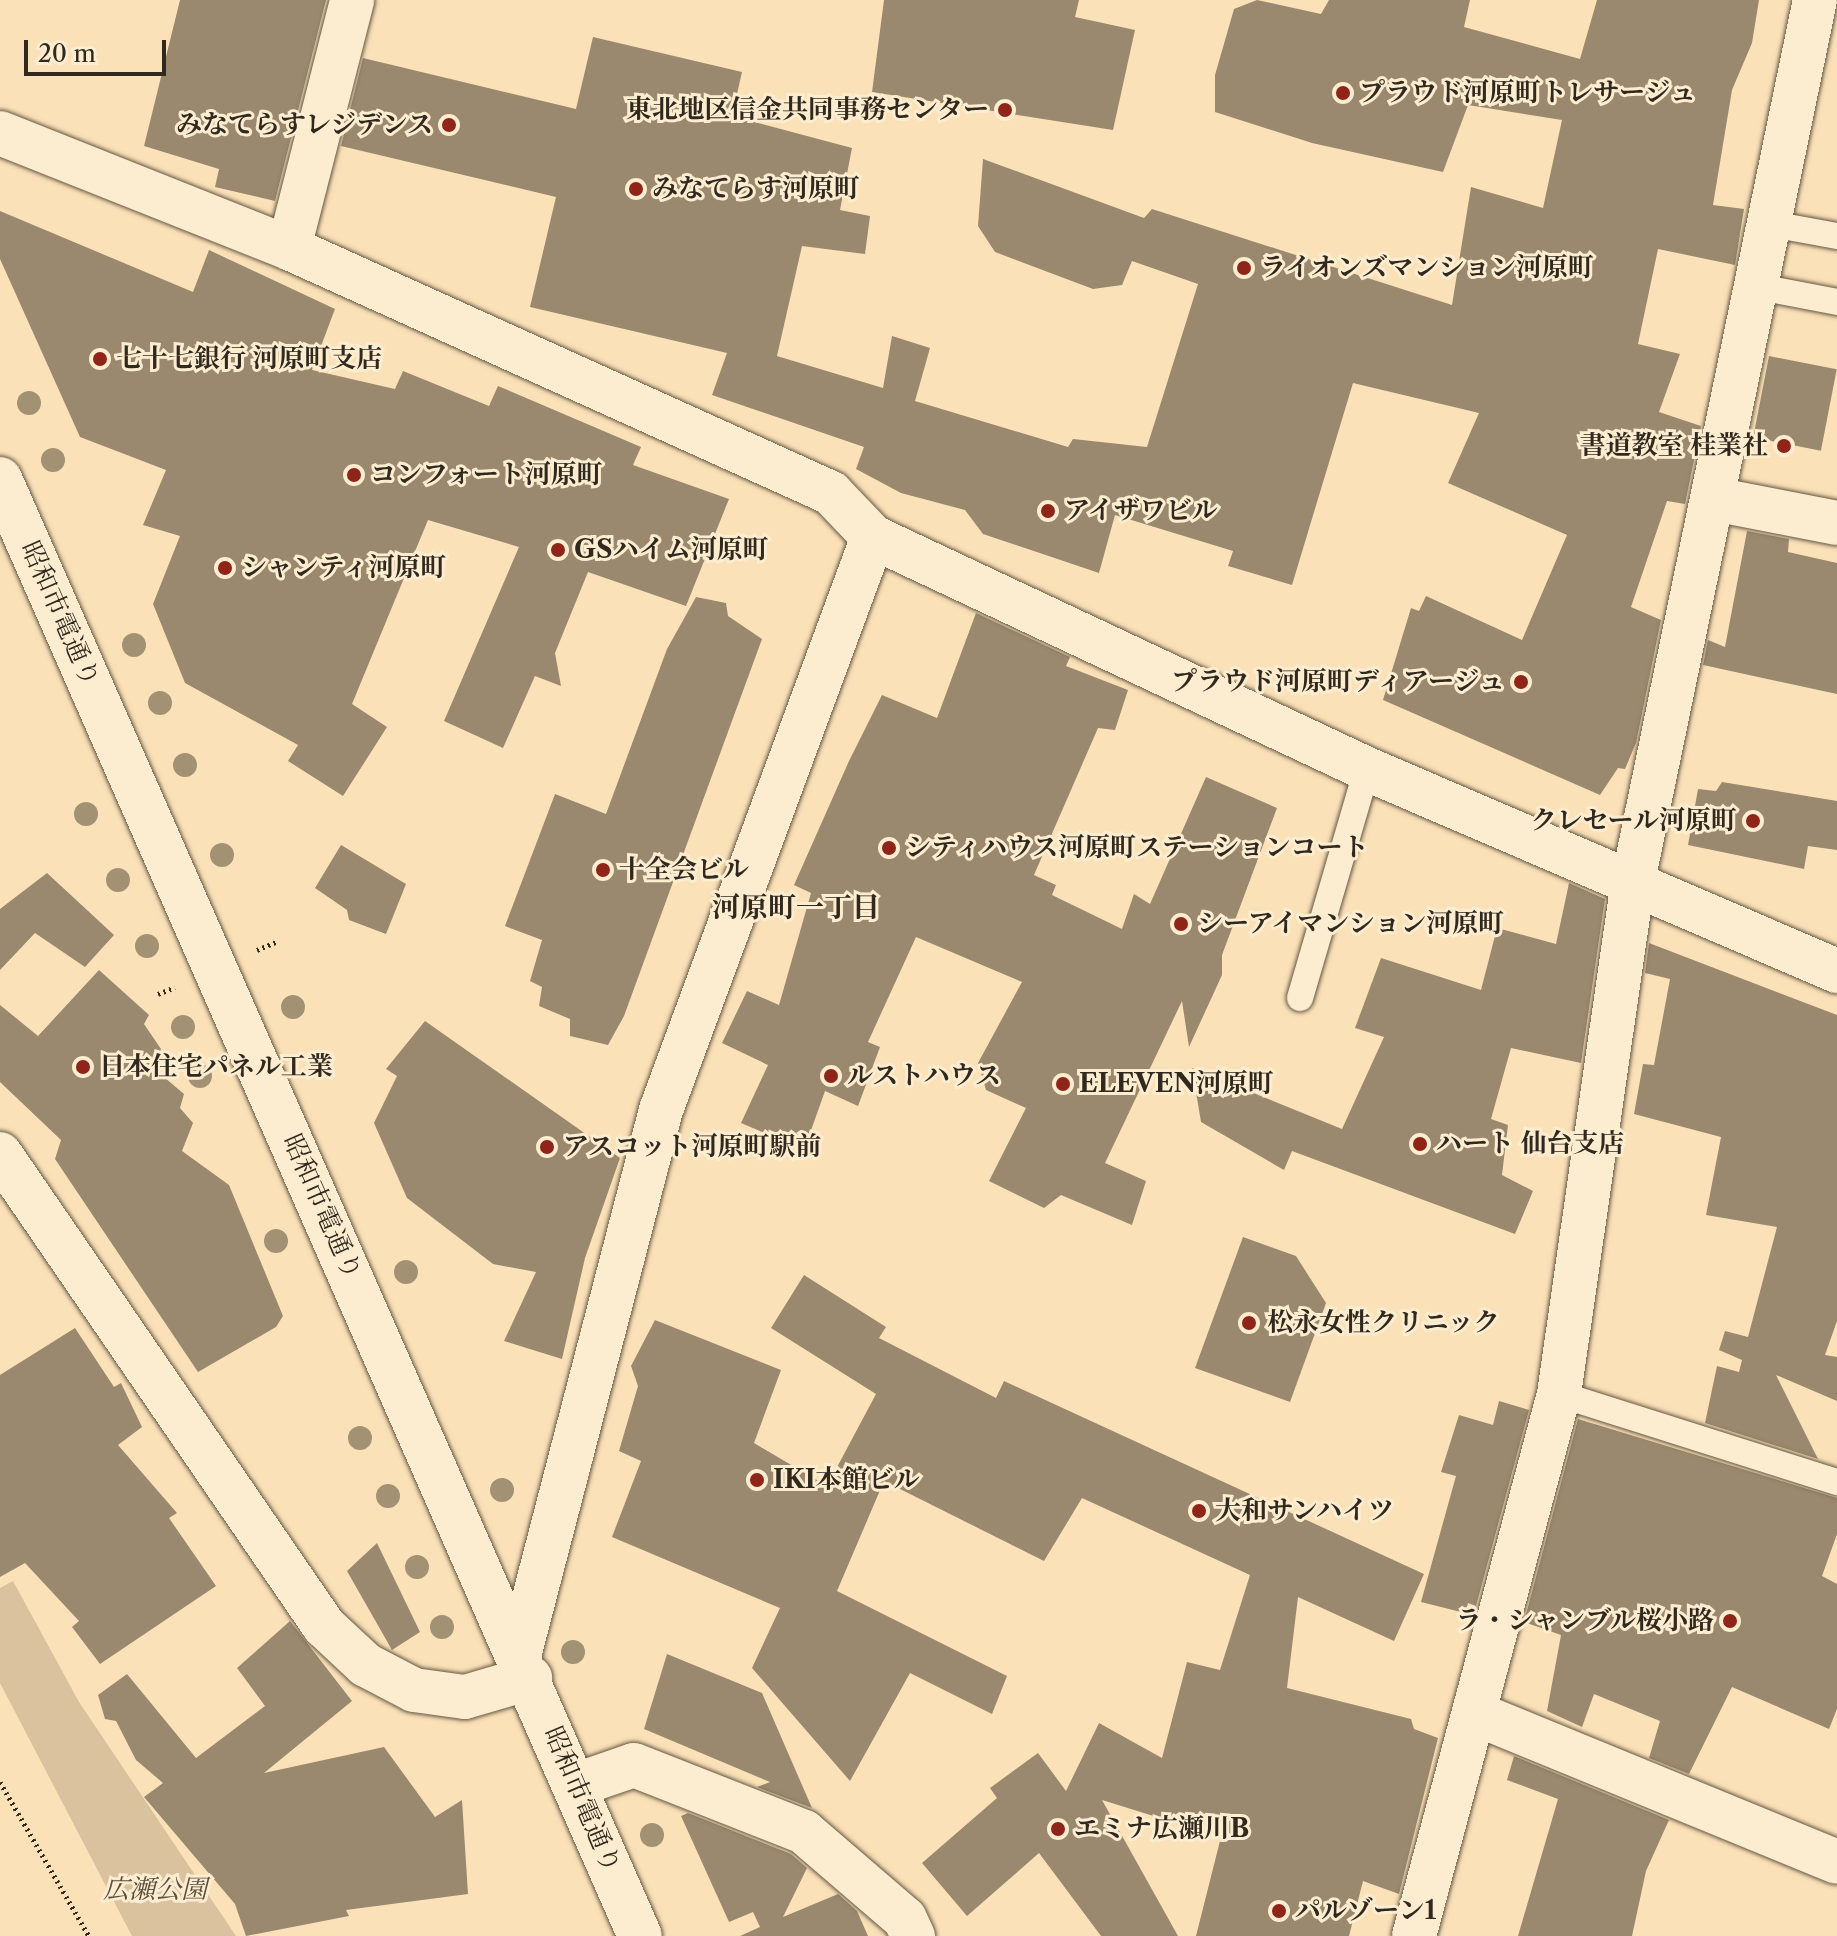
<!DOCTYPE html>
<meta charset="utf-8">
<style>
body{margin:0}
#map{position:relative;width:1837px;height:1936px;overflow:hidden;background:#fbe1b7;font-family:"Libre Caslon Text","Noto Serif JP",serif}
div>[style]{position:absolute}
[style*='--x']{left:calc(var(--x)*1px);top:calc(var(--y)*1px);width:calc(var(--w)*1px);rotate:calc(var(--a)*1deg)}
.green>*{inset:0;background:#d9c29d}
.building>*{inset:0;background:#9a896e;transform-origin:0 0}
.path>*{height:5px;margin-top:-2.5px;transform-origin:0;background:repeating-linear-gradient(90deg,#31291e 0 2px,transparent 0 6px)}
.roads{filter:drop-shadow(0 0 2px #645744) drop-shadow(0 0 2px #645744)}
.lane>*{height:26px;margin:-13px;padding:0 13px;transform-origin:13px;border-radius:13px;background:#fcecd0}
.street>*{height:44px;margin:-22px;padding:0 22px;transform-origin:22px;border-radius:22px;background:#fcecd0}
.secondary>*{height:44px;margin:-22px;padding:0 22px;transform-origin:22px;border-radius:22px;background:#fcecd0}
.trees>*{width:24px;height:24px;margin:-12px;border-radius:50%;background:#a39174}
.dots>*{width:22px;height:22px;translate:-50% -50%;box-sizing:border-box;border:4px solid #fcecd0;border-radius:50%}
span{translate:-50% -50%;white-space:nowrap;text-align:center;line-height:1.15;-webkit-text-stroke:6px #fcecd0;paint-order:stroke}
.poi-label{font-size:26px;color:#31291e;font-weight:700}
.left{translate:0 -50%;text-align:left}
.right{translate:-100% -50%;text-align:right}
.street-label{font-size:26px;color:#31291e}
.park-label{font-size:26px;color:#5b4f3e;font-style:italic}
.neighbourhood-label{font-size:28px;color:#31291e;font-weight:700}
.scale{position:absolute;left:24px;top:40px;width:142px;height:36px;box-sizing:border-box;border:4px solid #31291e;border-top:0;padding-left:10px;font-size:24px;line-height:28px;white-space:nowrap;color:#31291e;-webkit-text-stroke:6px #fcecd0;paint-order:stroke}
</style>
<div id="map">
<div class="green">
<div style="clip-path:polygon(13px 1581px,79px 1702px,236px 1936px,132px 1936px,0 1683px,0 1588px)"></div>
</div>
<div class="building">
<div style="clip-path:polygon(180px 0,326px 0,275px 201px,215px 187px,219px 169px,144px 146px)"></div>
<div style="clip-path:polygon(884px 0,1079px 0,1075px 17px,1135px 30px,1113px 130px,872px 92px)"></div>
<div style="clip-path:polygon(1257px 0,1321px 14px,1329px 0,1470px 0,1464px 27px,1580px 59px,1597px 0,1759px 0,1752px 43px,1732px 90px,1713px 205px,1744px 209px,1735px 265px,1658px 249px,1638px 344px,1680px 354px,1659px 412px,1701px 426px,1685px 504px,1667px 501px,1631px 607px,1661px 620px,1636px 743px,1625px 769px,1618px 768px,1600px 795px,1383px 700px,1411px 608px,1419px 611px,1426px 596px,1522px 640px,1567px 535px,1448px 483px,1479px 413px,1353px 383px,1292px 585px,1228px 566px,1233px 551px,1115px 515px,1099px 573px,983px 534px,965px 510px,901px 493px,856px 469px,864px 447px,712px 395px,727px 353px,530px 307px,556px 197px,341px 146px,363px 58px,576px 109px,593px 37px,742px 72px,732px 116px,852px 148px,840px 210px,870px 216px,865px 254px,802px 246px,777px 356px,883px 388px,892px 336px,930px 348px,915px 401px,1068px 447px,1073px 439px,1147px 447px,1198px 284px,1132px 261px,1122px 285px,1093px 289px,995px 252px,978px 226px,983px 159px,1144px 218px,1152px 209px,1452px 305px,1471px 187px,1543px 208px,1562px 120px,1468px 105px,1443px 172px,1312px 143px,1215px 112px,1215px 75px,1234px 9px)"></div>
<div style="clip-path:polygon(0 211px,193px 292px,209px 250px,335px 309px,312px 370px,395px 389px,403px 371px,489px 406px,498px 386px,641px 447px,633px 465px,729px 499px,686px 606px,588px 572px,555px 653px,561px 686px,535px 676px,503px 748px,444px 721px,519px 547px,428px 520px,352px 704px,387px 727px,343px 796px,288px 761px,298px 745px,185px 683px,153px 604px,180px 536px,143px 525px,166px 470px,80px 437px,0 259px)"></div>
<div style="left:1769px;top:356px;width:69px;height:83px;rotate:11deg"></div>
<div style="clip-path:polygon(1747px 531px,1789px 539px,1788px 552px,1837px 563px,1837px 694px,1703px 665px,1708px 640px,1725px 647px)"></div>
<div style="clip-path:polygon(696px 597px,726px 603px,728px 616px,762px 639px,624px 1016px,608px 1045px,570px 1036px,570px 1019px,539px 1006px,542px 987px,530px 981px,542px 940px,505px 926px,555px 794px,606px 814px,667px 649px)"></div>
<div style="clip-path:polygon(976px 613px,1070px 657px,1066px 666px,1128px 690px,1115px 730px,1098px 728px,1034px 875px,1056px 885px,1052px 895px,1122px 929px,1134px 894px,1150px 904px,1206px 777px,1277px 808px,1222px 955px,1222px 975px,1189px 1047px,1182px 1001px,1105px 1163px,1146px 1181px,1132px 1225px,1061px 1195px,1044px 1208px,989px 1181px,1026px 1108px,986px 1090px,978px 1063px,1022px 982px,916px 937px,868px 1042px,880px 1047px,858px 1106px,825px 1091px,804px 1150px,741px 1123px,768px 1065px,722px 1043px,747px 991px,779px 1005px,811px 893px,794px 885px,849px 761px,882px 695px,937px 718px)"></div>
<div style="clip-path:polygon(1722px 782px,1837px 801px,1837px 850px,1808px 846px,1804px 869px,1688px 845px,1698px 789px,1716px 791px)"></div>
<div style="clip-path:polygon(341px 845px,406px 884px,386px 934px,349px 920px,347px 910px,315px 888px)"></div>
<div style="clip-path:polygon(47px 873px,114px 935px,85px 967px,35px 933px,0 970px,0 909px)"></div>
<div style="clip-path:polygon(1569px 883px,1605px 899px,1581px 1063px,1511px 1048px,1491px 1119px,1508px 1125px,1502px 1175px,1533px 1191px,1515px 1234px,1292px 1151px,1284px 1170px,1201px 1122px,1192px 1068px,1342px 1129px,1384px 1037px,1355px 1028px,1381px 958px,1481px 990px,1497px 928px,1556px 944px)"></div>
<div style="clip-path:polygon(1649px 943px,1837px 1015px,1837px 1321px,1825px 1355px,1837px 1357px,1837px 1401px,1776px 1375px,1818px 1459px,1705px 1423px,1717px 1366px,1739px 1372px,1742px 1360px,1719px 1350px,1725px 1331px,1748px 1337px,1777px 1227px,1706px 1215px,1721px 1137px,1634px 1114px,1643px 1064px,1654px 1065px,1670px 979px,1645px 973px)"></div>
<div style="clip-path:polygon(99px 970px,149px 1015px,144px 1024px,161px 1049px,152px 1067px,184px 1094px,180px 1108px,193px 1123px,182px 1151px,229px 1185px,283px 1316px,276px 1327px,198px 1372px,55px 1159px,61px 1140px,0 1082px,0 1005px,38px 1036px)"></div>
<div style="clip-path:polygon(425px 1021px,620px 1158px,585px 1258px,562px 1359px,504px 1341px,536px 1272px,493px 1264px,407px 1198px,374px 1123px,397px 1076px,386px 1069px)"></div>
<div style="clip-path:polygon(1243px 1237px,1296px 1256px,1326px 1303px,1290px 1402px,1195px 1368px)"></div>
<div style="clip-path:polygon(804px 1275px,886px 1327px,879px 1338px,996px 1398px,1004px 1381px,1424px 1574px,1394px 1641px,1298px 1597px,1287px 1688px,1411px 1719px,1414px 1729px,1438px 1738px,1399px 1894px,1363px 1881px,1349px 1936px,1196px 1936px,1221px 1837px,1102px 1800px,1178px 1936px,1101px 1936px,1039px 1853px,967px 1916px,922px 1863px,997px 1798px,990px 1788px,1038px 1753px,1066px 1791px,1099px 1723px,1162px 1758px,1187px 1662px,1220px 1670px,1250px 1575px,1082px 1498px,1044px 1561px,884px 1481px,837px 1591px,1007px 1676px,992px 1714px,910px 1673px,850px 1781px,752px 1668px,780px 1608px,612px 1537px,641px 1461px,619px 1451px,638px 1386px,631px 1366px,655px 1320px,781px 1370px,754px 1443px,827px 1486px,876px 1394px,771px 1328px)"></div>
<div style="clip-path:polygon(75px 1328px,114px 1387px,121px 1383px,142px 1427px,118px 1445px,177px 1513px,169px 1518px,216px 1586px,100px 1664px,72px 1627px,79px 1621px,25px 1563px,0 1577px,0 1375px)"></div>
<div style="clip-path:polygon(1499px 1401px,1529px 1410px,1476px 1606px,1468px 1603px,1465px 1613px,1421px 1602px,1456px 1476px,1441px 1472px,1459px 1415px,1493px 1425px)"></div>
<div style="clip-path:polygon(1578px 1419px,1837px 1498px,1837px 1534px,1822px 1576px,1837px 1584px,1837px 1709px,1829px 1729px,1732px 1687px,1689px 1774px,1649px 1758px,1660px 1721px,1594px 1694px,1582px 1727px,1547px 1711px,1561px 1635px,1524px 1622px)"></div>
<div style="clip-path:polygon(377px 1543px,420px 1632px,392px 1650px,347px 1571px)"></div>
<div style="clip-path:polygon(290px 1621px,352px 1701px,264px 1773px,384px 1747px,435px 1817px,462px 1800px,468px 1894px,346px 1910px,349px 1916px,246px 1936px,235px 1904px,144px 1797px,163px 1783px,136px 1760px,116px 1721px,105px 1719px,98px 1695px,127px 1674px,196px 1758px,265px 1706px,237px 1668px)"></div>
<div style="clip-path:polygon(667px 1654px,762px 1693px,812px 1808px,757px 1787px,770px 1782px,644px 1729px)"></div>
<div style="clip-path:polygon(1514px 1756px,1669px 1820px,1646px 1871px,1632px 1936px,1518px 1936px,1558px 1799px,1507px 1780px)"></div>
<div style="clip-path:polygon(688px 1813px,791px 1854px,807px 1868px,783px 1917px,838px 1894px,857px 1911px,868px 1936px,740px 1936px,760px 1927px,753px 1912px,729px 1922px,681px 1816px)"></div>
</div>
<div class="path">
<div style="--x:257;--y:950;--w:23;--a:-23"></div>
<div style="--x:158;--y:994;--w:18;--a:-22"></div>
<div style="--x:0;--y:1782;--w:178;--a:60"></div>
</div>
<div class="roads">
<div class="lane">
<div style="--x:1766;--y:223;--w:72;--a:10.4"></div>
<div style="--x:1754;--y:286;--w:85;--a:10.9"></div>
<div style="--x:1300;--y:998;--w:239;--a:-73.7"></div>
<div style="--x:1559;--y:1394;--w:292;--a:17.6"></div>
</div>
<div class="street">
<div style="--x:0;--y:133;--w:311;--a:21.7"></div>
<div style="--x:289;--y:248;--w:595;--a:24.32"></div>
<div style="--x:831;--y:493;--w:61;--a:46.3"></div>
<div style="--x:873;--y:537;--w:546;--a:25.16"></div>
<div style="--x:1367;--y:769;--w:512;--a:23.26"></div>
<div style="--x:289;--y:248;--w:256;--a:-75.7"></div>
<div style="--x:1714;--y:499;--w:125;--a:11"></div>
<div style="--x:0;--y:1154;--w:573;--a:55.53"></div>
<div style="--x:324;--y:1626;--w:57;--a:42.9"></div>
<div style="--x:366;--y:1665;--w:54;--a:27.5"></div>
<div style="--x:414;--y:1690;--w:51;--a:7.8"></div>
<div style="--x:465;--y:1697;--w:68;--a:-16.3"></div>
<div style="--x:520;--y:1652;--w:560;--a:-75.42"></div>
<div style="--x:661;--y:1110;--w:611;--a:-69.7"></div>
<div style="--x:1474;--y:1713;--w:392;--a:22.3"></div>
<div style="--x:576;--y:1785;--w:61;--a:-19"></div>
<div style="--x:634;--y:1765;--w:183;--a:21.5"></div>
<div style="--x:804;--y:1832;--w:133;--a:40.7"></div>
<div style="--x:905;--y:1919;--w:19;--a:65"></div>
<div style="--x:1414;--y:1936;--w:561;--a:-75.02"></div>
<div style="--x:1559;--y:1394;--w:518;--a:-81.79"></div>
<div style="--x:1633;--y:881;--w:900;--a:-78.33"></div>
</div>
<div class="secondary">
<div style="--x:0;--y:479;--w:1591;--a:66.29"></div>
</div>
</div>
<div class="trees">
<div style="left:29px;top:403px"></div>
<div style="left:53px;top:460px"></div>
<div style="left:134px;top:645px"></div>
<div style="left:160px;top:703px"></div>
<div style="left:185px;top:765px"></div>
<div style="left:86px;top:814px"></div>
<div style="left:222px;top:855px"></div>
<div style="left:118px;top:880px"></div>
<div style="left:147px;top:946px"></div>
<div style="left:293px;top:1007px"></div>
<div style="left:183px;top:1027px"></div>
<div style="left:200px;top:1076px"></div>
<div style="left:276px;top:1241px"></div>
<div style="left:406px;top:1272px"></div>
<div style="left:360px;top:1438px"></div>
<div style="left:502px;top:1490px"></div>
<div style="left:388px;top:1496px"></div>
<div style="left:417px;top:1567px"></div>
<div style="left:442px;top:1627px"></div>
<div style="left:573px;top:1652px"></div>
<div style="left:652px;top:1835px"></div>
</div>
<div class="dots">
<div style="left:1343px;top:93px;background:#8f2418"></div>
<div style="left:1005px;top:110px;background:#8f2418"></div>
<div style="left:449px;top:125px;background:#8f2418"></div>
<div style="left:636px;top:189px;background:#8f2418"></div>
<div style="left:1244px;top:268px;background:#8f2418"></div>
<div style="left:100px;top:359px;background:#8f2418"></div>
<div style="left:1784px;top:446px;background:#8f2418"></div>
<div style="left:354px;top:475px;background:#8f2418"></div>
<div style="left:1048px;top:511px;background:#8f2418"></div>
<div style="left:558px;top:550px;background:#8f2418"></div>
<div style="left:225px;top:568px;background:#8f2418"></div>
<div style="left:1521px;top:682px;background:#8f2418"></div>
<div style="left:1753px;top:821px;background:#8f2418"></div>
<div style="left:889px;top:848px;background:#8f2418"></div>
<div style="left:603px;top:870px;background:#8f2418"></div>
<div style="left:1181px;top:924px;background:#8f2418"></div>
<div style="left:83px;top:1067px;background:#8f2418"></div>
<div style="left:831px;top:1076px;background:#8f2418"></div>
<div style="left:1063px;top:1084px;background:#8f2418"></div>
<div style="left:1420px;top:1144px;background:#8f2418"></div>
<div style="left:547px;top:1147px;background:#8f2418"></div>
<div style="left:1249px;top:1323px;background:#8f2418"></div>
<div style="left:757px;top:1480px;background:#8f2418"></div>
<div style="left:1199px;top:1511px;background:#8f2418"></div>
<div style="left:1730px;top:1621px;background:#8f2418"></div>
<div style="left:1058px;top:1829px;background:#8f2418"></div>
<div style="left:1279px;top:1911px;background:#8f2418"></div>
</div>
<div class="poi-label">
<span class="left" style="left:1359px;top:93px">プラウド河原町トレサージュ</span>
<span class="right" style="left:989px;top:110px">東北地区信金共同事務センター</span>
<span class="right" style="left:433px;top:125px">みなてらすレジデンス</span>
<span class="left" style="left:652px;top:189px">みなてらす河原町</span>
<span class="left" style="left:1260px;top:268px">ライオンズマンション河原町</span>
<span class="left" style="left:116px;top:359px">七十七銀行 河原町支店</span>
<span class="right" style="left:1768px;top:446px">書道教室 桂業社</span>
<span class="left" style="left:370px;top:475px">コンフォート河原町</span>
<span class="left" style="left:1064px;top:511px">アイザワビル</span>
<span class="left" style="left:574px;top:550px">GSハイム河原町</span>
<span class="left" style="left:241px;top:568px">シャンティ河原町</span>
<span class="right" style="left:1505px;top:682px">プラウド河原町ディアージュ</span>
<span class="right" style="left:1737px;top:821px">クレセール河原町</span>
<span class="left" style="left:905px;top:848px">シティハウス河原町ステーションコート</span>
<span class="left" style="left:619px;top:870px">十全会ビル</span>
<span class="left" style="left:1197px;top:924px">シーアイマンション河原町</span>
<span class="left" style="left:99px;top:1067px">日本住宅パネル工業</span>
<span class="left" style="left:847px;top:1076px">ルストハウス</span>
<span class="left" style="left:1079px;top:1084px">ELEVEN河原町</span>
<span class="left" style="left:1436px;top:1144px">ハート 仙台支店</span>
<span class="left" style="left:563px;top:1147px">アスコット河原町駅前</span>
<span class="left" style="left:1267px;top:1323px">松永女性クリニック</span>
<span class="left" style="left:773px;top:1480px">IKI本館ビル</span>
<span class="left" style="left:1215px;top:1511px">大和サンハイツ</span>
<span class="right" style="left:1714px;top:1621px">ラ・シャンブル桜小路</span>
<span class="left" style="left:1074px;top:1829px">エミナ広瀬川B</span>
<span class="left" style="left:1295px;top:1911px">パルゾーン1</span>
</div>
<div class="street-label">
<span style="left:60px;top:614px;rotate:66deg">昭和市電通り</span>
<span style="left:322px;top:1207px;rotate:66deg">昭和市電通り</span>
<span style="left:582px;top:1800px;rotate:67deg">昭和市電通り</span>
</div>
<div class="park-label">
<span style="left:155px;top:1890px">広瀬公園</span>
</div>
<div class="neighbourhood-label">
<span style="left:796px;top:907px">河原町一丁目</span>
</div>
<div class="scale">20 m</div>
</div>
